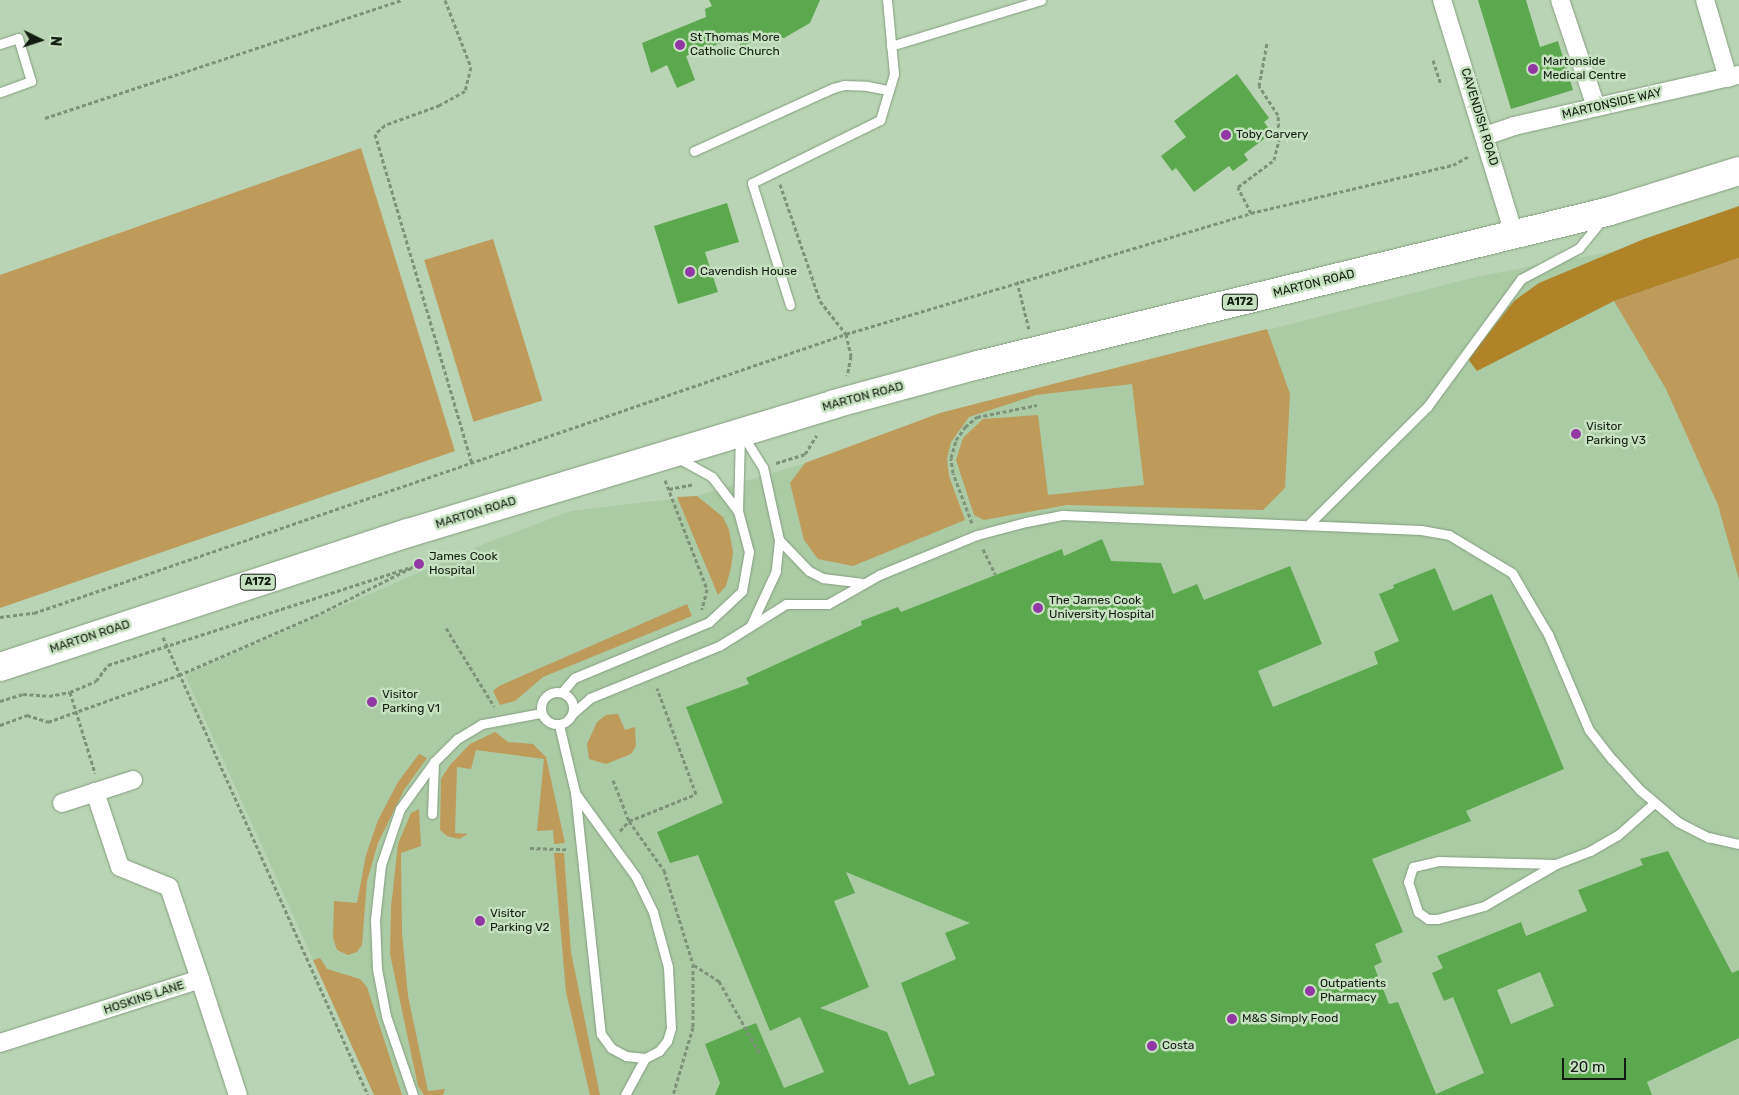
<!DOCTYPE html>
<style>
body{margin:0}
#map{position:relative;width:1739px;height:1095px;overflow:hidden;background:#b9d4b4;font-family:Rubik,sans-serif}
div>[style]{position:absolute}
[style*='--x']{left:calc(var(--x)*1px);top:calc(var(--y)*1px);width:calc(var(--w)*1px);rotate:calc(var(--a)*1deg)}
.built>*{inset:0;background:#abcba5}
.green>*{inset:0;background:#be9a5b;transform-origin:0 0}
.forest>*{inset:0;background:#b08328}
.building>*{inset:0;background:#5ca84e}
.path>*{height:3px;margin-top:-1.5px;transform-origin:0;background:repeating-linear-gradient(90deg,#7d9279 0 4px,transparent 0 6.5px)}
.roads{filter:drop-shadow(0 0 1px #839d7f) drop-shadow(0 0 1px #839d7f)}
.service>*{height:9px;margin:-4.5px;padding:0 4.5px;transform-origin:4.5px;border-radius:4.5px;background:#fff}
.service>.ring{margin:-4.5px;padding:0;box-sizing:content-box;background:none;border:9px solid #fff;border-radius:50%}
.minor>*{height:18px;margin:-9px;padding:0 9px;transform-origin:9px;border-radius:9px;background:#fff}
.primary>*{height:28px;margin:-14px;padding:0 14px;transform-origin:14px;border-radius:14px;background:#fff}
.dots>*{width:14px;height:14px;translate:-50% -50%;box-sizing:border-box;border:2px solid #c6e1c0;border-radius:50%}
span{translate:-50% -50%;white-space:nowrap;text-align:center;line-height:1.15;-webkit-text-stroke:5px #c6e1c0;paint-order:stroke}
.shield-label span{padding:1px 4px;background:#c6e1c0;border:1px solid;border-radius:4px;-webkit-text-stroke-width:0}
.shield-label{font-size:11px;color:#121c11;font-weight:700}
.poi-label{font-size:12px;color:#121c11}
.left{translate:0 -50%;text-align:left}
.street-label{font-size:12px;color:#121c11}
.north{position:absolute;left:15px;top:15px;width:50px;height:50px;-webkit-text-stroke:4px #c6e1c0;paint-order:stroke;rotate:94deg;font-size:14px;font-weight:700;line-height:20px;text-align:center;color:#121c11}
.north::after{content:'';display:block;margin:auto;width:18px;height:22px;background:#121c11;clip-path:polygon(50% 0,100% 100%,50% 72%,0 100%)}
.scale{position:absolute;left:1562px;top:1058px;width:64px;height:22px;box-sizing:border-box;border:2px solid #121c11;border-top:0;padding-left:6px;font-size:15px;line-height:18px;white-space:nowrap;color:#121c11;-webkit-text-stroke:4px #c6e1c0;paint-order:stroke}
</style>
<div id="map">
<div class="built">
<div style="clip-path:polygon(1626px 249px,1739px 485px,1739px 1095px,374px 1095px,185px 675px,491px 541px,571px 511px,697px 496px,825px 457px,940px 413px,1480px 276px)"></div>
</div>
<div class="green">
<div style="clip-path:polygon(361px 148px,455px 451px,0 608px,0 275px)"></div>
<div style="left:493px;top:239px;width:169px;height:72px;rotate:73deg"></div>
<div style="clip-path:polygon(1739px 258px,1739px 580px,1718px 505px,1666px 389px,1614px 301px)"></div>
<div style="clip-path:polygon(1267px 329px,1290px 394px,1285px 488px,1263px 510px,1067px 505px,984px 520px,974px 515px,956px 460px,963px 438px,983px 419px,1038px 415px,1048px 495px,1144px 485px,1132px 384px,1036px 395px,969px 417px,951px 442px,947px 459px,949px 476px,965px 520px,853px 566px,818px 559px,804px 540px,790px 483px,805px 463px,940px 413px)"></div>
<div style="clip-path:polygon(697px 496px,723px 517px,729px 530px,733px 552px,731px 568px,726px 586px,718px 595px,677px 497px)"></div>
<div style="clip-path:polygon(687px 604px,692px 616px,543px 677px,515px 701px,500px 705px,493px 691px,499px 686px)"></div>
<div style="clip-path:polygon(618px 714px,625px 730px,635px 727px,636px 746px,631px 754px,606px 764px,589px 759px,587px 744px,597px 722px,606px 715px)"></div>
<div style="clip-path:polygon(495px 732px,508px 742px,533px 744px,546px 757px,565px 843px,554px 844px,553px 830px,537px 831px,544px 759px,476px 750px,471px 769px,457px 767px,455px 833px,468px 834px,459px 839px,447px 836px,440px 830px,441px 779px,450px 765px,470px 744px)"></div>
<div style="clip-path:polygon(419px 754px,427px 758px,404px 790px,378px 843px,367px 881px,362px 945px,357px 952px,348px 955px,337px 950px,333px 938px,334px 901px,357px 903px,366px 855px,378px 820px,398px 782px)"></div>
<div style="clip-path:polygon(419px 809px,421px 846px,401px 853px,402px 932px,408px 996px,428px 1091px,445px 1089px,443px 1095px,424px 1095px,418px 1086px,390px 954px,391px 907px,398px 844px,411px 813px)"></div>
<div style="clip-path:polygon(554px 853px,564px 853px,571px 952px,600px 1095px,590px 1095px,566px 992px)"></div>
<div style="clip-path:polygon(320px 958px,327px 969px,360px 979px,367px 987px,402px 1095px,374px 1095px,313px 960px)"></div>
</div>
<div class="forest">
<div style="clip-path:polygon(1739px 206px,1739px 258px,1614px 301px,1477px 371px,1468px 359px,1514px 301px,1539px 283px,1644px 239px)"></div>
</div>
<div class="building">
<div style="clip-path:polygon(709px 0,820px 0,810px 23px,784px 38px,764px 36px,741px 47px,737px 37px,686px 56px,695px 80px,677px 88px,667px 65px,651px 73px,642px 43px,706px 17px,705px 9px,712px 6px)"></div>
<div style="clip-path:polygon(1478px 0,1526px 0,1540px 47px,1558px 41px,1573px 90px,1511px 109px)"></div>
<div style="clip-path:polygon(1237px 74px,1269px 118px,1264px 122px,1272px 133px,1244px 154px,1248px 160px,1233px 171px,1229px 166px,1194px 192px,1176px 168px,1172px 171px,1161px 156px,1186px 137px,1174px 121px)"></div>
<div style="clip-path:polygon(727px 203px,739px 242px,705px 252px,718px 292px,678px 304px,654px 226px)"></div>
<div style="clip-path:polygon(evenodd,1102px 539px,1111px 561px,1161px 563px,1173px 594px,1197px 584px,1204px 600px,1290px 566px,1322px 644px,1258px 671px,1273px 707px,1378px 664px,1374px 652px,1399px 641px,1379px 594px,1394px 588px,1393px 585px,1435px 568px,1453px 611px,1492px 594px,1564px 769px,1466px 811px,1471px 821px,1372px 859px,1403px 932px,1375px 944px,1382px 962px,1374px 966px,1389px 1004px,1398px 1002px,1436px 1094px,1484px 1073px,1453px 997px,1444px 1001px,1432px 973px,1443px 968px,1437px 956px,1521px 922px,1526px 936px,1587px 911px,1578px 890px,1643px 865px,1640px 859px,1668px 851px,1732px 973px,1739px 970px,1739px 1038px,1647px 1082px,1652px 1095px,715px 1095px,720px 1083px,705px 1044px,756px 1023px,784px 1088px,824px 1072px,800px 1017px,770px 1031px,698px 855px,670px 863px,657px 832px,723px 803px,686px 707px,749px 684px,746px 678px,862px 625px,861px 621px,898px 607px,901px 612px,1062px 549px,1064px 556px,1102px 539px,846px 872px,970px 923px,945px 933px,956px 959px,901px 983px,935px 1075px,909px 1085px,887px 1032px,820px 1008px,869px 987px,834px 901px,855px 893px,846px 872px,1102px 539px,1540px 972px,1554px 1006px,1511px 1024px,1497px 990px,1540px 972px)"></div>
</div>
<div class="path">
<div style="--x:445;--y:0;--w:72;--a:68.8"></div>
<div style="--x:471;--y:67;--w:25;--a:104"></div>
<div style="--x:465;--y:91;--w:29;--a:151"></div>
<div style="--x:440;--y:105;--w:59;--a:160"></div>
<div style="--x:385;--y:125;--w:13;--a:138"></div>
<div style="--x:375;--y:134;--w:343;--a:73.6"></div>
<div style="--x:1433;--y:60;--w:26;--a:72"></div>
<div style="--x:45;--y:118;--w:376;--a:-18.3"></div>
<div style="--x:780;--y:184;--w:124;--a:71.1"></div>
<div style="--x:820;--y:301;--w:42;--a:51.8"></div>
<div style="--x:846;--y:334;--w:23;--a:77"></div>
<div style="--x:851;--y:356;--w:20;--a:101"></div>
<div style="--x:1251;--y:213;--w:29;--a:-117"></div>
<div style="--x:1238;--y:187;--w:45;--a:-36.9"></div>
<div style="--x:1274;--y:160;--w:21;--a:-76"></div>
<div style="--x:1279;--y:140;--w:25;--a:-92"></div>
<div style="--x:1278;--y:115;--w:35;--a:-123"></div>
<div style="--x:1259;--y:86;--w:44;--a:-79.5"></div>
<div style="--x:1017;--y:281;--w:49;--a:76"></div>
<div style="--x:776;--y:463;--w:30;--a:-17"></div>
<div style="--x:805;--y:454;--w:22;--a:-58"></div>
<div style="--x:665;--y:480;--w:117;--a:68.9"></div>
<div style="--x:707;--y:589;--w:21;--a:104"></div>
<div style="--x:669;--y:489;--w:25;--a:-11"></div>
<div style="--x:972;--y:523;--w:53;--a:-110.8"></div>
<div style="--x:953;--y:473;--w:15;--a:-98"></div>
<div style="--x:951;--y:458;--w:19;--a:-74"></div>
<div style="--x:956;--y:440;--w:16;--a:-55"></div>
<div style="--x:965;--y:427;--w:16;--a:-40"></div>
<div style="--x:977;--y:417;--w:61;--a:-11.3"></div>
<div style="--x:983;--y:549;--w:28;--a:64"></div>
<div style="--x:0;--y:617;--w:34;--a:-7"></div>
<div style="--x:34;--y:613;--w:859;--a:-18.96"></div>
<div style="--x:846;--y:334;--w:423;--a:-16.6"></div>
<div style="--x:1251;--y:213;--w:208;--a:-13.4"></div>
<div style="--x:1453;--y:165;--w:18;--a:-29"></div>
<div style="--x:446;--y:628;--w:92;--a:58.4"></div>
<div style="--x:163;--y:637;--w:502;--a:65.89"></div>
<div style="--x:70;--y:692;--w:85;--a:72.8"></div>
<div style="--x:0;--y:701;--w:24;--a:-17"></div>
<div style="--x:23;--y:694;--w:26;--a:4"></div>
<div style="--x:49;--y:696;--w:21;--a:-11"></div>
<div style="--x:70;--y:692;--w:28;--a:-23"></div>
<div style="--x:96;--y:681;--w:20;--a:-53"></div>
<div style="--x:108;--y:665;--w:322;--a:-17.9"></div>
<div style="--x:0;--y:725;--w:29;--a:-20"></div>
<div style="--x:27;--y:715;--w:22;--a:18"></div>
<div style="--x:48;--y:722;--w:139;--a:-19.7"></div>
<div style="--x:179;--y:675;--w:148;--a:-23.5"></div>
<div style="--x:315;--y:616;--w:116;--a:-26.6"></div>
<div style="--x:613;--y:780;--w:44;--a:68.7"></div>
<div style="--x:629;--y:821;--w:60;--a:54.5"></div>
<div style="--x:664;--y:870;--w:98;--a:72.9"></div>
<div style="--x:693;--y:964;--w:63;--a:90"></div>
<div style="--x:693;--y:1027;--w:71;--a:106.4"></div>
<div style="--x:620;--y:831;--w:13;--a:-48"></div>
<div style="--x:629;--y:821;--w:72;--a:-21.9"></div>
<div style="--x:696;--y:794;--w:113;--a:-110.2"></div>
<div style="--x:530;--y:848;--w:36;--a:2"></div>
<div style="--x:694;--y:965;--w:30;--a:33"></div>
<div style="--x:719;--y:981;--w:84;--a:60.7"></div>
</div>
<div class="roads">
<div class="service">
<div style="--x:0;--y:44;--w:19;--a:-18"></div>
<div style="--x:18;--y:38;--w:45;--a:73.2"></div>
<div style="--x:31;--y:81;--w:33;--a:160"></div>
<div style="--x:891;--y:46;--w:157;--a:-17"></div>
<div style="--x:694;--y:151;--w:153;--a:-24.4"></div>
<div style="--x:833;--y:88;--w:11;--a:-15"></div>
<div style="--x:844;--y:85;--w:23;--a:2"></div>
<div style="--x:867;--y:86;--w:21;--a:11"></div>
<div style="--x:790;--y:305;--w:128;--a:-107.3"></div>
<div style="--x:752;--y:183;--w:143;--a:-26.2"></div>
<div style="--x:880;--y:120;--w:48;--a:-73.1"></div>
<div style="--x:894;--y:74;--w:74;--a:-95.4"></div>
<div style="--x:742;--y:434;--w:39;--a:58"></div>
<div style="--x:763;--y:467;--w:75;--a:77.6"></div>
<div style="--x:779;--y:540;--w:31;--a:96"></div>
<div style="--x:776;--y:571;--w:60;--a:114.8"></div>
<div style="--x:678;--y:458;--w:39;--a:29"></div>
<div style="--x:712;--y:477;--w:43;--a:52.6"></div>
<div style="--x:1308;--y:525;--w:168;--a:-44.8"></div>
<div style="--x:1427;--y:407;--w:159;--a:-53.7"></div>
<div style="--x:1521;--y:279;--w:66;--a:-28.1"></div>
<div style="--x:1579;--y:248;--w:35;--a:-51"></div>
<div style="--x:779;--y:540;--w:43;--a:45.9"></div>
<div style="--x:809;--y:571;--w:16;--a:27"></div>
<div style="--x:823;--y:578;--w:38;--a:7"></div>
<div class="ring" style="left:541px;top:692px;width:23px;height:23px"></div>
<div style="--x:562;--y:692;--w:18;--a:-49"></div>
<div style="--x:574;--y:678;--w:146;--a:-22.5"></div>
<div style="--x:709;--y:622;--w:45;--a:-43.2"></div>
<div style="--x:742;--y:591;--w:40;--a:-80"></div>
<div style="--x:749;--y:552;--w:42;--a:-105"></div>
<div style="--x:738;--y:511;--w:74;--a:-88.5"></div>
<div style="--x:573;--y:713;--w:23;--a:-41"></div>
<div style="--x:590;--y:698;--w:139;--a:-22"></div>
<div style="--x:719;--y:646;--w:79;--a:-32.1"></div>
<div style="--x:786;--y:604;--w:42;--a:0"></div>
<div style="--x:828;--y:604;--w:59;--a:-29.6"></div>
<div style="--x:879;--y:575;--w:106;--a:-22.2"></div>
<div style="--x:977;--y:535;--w:51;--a:-14.9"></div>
<div style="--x:1026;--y:522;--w:38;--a:-11"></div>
<div style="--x:1063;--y:515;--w:358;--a:2.4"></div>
<div style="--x:1421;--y:530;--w:28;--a:10"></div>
<div style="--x:1449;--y:535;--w:74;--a:31.1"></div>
<div style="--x:1512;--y:573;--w:71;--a:59.5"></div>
<div style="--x:1548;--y:634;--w:104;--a:66.9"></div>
<div style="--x:1589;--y:730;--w:37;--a:52"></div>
<div style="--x:1612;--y:759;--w:42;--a:47.9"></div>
<div style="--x:1640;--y:790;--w:50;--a:40.1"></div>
<div style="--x:1678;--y:822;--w:34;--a:27"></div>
<div style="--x:1708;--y:837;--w:32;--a:13"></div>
<div style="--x:559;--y:725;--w:69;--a:76.6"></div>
<div style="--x:575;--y:792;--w:243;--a:83.9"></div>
<div style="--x:601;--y:1034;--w:17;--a:54"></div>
<div style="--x:611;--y:1048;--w:17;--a:28"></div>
<div style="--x:626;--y:1056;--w:19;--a:6"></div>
<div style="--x:575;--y:793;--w:104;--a:54"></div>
<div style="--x:636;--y:877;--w:39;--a:64"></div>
<div style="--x:653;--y:912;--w:57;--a:74.7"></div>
<div style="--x:668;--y:967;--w:61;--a:87.2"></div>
<div style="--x:671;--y:1028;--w:14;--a:107"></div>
<div style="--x:667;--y:1041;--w:13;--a:129"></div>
<div style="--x:659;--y:1051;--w:16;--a:153"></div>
<div style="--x:645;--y:1058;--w:42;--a:118.4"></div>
<div style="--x:432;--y:814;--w:52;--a:-87.8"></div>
<div style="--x:1556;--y:864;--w:83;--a:149.7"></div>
<div style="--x:1484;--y:906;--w:49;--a:164.5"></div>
<div style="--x:1437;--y:919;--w:9;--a:180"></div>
<div style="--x:1428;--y:919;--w:12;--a:-145"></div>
<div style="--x:1418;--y:912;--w:32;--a:-108"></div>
<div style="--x:1408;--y:882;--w:16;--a:-72"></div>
<div style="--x:1413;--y:867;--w:27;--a:-13"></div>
<div style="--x:1439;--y:861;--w:117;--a:1.5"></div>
<div style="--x:1556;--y:864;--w:36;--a:-21"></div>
<div style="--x:1590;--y:851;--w:32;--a:-30"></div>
<div style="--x:1618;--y:835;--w:48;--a:-41.6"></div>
<div style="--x:413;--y:1095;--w:83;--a:-108.9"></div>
<div style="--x:386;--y:1016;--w:48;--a:-100.8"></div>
<div style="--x:377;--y:969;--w:49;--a:-92.3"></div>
<div style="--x:375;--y:920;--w:55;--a:-83.8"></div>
<div style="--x:381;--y:865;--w:59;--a:-71.3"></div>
<div style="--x:400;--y:809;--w:58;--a:-54.1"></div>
<div style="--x:434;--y:762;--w:33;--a:-45"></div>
<div style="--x:457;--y:739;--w:29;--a:-31"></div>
<div style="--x:482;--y:724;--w:60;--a:-10.6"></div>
</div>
<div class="minor">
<div style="--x:1442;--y:0;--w:245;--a:72.9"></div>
<div style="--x:1560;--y:0;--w:113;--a:71.4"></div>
<div style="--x:1705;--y:0;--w:81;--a:73.6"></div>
<div style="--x:1485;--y:136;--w:31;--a:-19"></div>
<div style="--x:1514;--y:126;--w:231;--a:-12.8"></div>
<div style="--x:133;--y:780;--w:40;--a:162"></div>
<div style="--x:95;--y:792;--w:79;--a:71.6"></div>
<div style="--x:120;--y:867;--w:53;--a:22.2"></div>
<div style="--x:169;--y:887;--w:97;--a:71.4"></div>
<div style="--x:62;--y:803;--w:35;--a:-18"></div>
<div style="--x:0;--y:1043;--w:210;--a:-17.7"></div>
<div style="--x:200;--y:979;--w:122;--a:71.9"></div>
</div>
<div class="primary">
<div style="--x:0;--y:667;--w:429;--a:-18.2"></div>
<div style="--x:408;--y:533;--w:445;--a:-16.8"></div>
<div style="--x:834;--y:404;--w:149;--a:-15.2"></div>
<div style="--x:978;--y:365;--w:650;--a:-13.69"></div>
<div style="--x:1610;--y:211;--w:135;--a:-17.2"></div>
</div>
</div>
<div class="dots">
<div style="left:680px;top:45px;background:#9238a4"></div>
<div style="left:1533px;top:69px;background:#9238a4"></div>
<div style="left:1226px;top:135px;background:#9238a4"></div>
<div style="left:690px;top:272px;background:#9238a4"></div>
<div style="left:1576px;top:434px;background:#9238a4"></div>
<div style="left:419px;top:564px;background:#9238a4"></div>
<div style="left:1038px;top:608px;background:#9238a4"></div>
<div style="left:372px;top:702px;background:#9238a4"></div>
<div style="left:480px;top:921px;background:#9238a4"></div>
<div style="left:1310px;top:991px;background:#9238a4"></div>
<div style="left:1232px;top:1019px;background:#9238a4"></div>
<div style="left:1152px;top:1046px;background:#9238a4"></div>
</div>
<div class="shield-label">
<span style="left:1240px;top:302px">A172</span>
<span style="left:258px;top:582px">A172</span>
</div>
<div class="poi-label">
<span class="left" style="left:690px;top:45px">St Thomas More<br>Catholic Church</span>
<span class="left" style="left:1543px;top:69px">Martonside<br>Medical Centre</span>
<span class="left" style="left:1236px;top:135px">Toby Carvery</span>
<span class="left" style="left:700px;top:272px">Cavendish House</span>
<span class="left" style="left:1586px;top:434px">Visitor<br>Parking V3</span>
<span class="left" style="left:429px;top:564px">James Cook<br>Hospital</span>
<span class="left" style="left:1049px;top:608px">The James Cook<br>University Hospital</span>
<span class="left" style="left:382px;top:702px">Visitor<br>Parking V1</span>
<span class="left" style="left:490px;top:921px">Visitor<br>Parking V2</span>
<span class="left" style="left:1320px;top:991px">Outpatients<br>Pharmacy</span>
<span class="left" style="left:1242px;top:1019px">M&amp;S Simply Food</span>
<span class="left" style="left:1162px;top:1046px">Costa</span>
</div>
<div class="street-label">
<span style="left:1612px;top:104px;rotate:-13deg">MARTONSIDE WAY</span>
<span style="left:1479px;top:117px;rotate:73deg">CAVENDISH ROAD</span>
<span style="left:1314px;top:284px;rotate:-14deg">MARTON ROAD</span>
<span style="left:863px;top:397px;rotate:-15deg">MARTON ROAD</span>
<span style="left:476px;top:513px;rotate:-17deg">MARTON ROAD</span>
<span style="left:90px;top:637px;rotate:-18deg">MARTON ROAD</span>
<span style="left:144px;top:998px;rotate:-18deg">HOSKINS LANE</span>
</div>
<div class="north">N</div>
<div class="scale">20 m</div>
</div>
